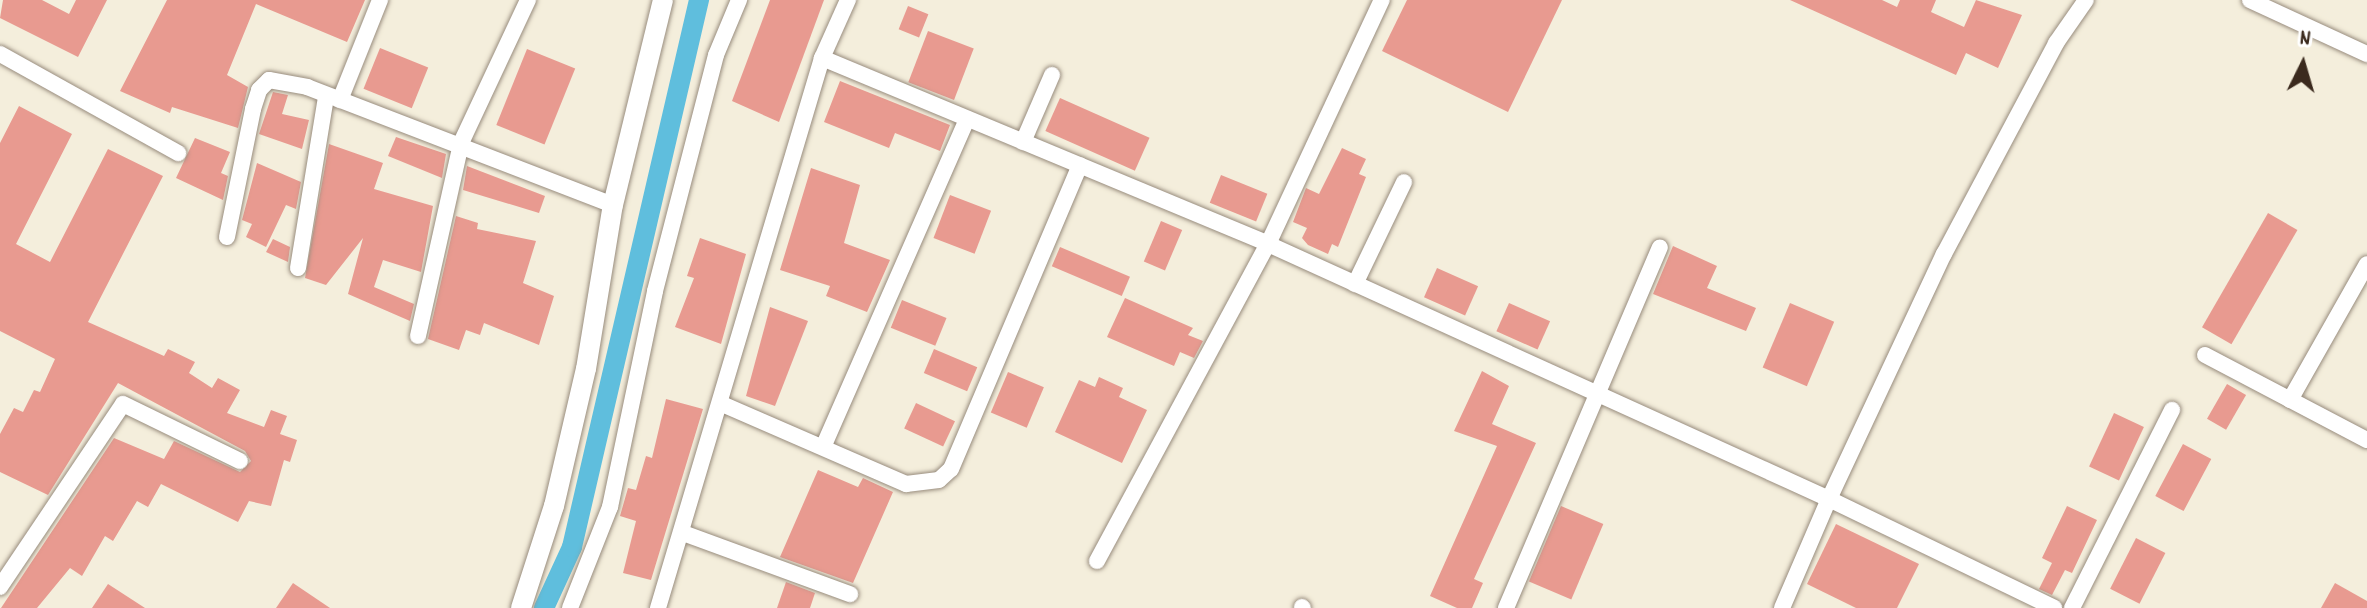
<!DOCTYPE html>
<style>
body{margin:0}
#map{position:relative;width:2367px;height:608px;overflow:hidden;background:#f4eedc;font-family:Dekko,sans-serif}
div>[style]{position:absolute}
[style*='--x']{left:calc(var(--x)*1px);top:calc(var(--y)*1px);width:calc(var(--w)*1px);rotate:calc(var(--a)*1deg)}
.canal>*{height:20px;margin:-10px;padding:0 10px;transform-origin:10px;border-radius:10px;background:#5fbedd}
.building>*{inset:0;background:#e89a90;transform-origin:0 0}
.roads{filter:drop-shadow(0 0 2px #988c7d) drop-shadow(0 0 2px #988c7d)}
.minor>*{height:16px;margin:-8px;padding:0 8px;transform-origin:8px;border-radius:8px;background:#fff}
.tertiary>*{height:20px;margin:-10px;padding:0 10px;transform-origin:10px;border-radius:10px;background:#fff}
span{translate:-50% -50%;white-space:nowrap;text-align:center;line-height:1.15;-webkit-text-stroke:6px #fff;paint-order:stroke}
.north{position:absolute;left:2263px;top:24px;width:80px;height:80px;-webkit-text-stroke:6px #fff;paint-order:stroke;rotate:5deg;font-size:22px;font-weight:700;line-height:32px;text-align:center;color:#3b2a1e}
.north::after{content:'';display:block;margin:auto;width:28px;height:36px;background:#3b2a1e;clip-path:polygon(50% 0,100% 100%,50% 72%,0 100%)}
</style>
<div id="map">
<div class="canal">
<div style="--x:544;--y:608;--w:67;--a:-65.3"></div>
<div style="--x:572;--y:547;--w:562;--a:-76.93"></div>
</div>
<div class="building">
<div style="clip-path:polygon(3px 0,42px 0,69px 14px,76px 0,107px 0,78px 57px,0 18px)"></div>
<div style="clip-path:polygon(167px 0,365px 0,347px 42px,256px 4px,227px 75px,248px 87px,238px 128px,172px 107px,170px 113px,120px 91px)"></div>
<div style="clip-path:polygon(770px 0,824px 0,779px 122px,732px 101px)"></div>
<div style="clip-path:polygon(1407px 0,1562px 0,1508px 112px,1382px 51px)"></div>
<div style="clip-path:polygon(1790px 0,1882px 0,1897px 7px,1900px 0,1936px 0,1931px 12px,1964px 27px,1976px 0,2022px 15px,1998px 68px,1966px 53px,1956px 75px)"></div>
<div style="left:908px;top:6px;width:22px;height:25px;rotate:22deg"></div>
<div style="left:928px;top:31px;width:49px;height:55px;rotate:21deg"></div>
<div style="left:380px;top:48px;width:52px;height:44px;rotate:22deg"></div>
<div style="left:527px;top:49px;width:52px;height:82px;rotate:22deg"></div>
<div style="clip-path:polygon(840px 81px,950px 125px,940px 151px,895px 133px,889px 148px,824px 122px)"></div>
<div style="clip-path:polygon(273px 92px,288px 95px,282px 114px,309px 120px,302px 149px,259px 134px)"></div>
<div style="left:1060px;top:98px;width:98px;height:36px;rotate:24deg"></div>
<div style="clip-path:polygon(19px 106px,72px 134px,16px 244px,50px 262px,108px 149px,163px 176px,88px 322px,164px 356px,168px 349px,195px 362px,189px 373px,212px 388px,218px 378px,240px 390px,227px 413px,264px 427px,271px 410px,287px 416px,280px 434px,297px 440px,290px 462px,284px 460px,271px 506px,249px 501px,238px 522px,161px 484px,148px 507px,137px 501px,113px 541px,105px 536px,82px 576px,70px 568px,37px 608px,1px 608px,114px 438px,164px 459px,174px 441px,240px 472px,251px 461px,245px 451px,118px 383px,48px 495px,0 472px,0 434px,14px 408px,23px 412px,34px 390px,40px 392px,55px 359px,0 331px,0 143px)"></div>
<div style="clip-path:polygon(396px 137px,446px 154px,442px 178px,388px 156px)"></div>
<div style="clip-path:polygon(195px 138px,230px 152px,221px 173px,228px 176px,223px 200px,176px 178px)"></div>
<div style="clip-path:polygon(329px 144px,383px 163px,374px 189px,433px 206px,421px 272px,383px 260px,374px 287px,414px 304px,410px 321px,348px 294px,363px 238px,326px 285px,305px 278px)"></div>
<div style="clip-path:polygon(1342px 148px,1366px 159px,1359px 174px,1366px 177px,1338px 247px,1332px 244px,1328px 254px,1308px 245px,1302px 238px,1307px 228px,1293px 222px,1306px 188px,1319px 194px)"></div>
<div style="clip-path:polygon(257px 163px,301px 182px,296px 209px,286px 205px,266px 247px,246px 237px,252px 224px,242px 220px)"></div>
<div style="clip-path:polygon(467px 166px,545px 196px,539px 213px,463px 190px)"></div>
<div style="clip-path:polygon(811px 168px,860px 185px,844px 243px,890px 260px,867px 312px,826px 296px,830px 286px,780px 270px)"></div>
<div style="left:1221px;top:175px;width:50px;height:30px;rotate:22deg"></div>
<div style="left:950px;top:195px;width:44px;height:46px;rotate:21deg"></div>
<div style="left:2268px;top:213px;width:34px;height:132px;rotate:30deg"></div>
<div style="clip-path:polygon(456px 216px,478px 223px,477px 229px,536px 241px,523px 283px,554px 296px,539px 345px,484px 323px,480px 335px,466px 330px,459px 350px,428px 339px)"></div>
<div style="left:1161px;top:221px;width:23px;height:44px;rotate:23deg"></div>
<div style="clip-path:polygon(700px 238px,746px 254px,721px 344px,675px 327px,694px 278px,687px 276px)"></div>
<div style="clip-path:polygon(273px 239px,290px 247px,288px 262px,266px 252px)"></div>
<div style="clip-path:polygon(1673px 246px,1717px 266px,1707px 288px,1756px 308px,1746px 331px,1653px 294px)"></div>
<div style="left:1060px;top:247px;width:76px;height:21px;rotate:23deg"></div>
<div style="left:1437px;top:268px;width:45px;height:32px;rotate:24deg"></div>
<div style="clip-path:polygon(1125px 298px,1193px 328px,1188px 335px,1203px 341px,1194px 358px,1180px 352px,1174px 366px,1107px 337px)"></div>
<div style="left:902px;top:300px;width:48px;height:30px;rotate:22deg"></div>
<div style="left:1509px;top:303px;width:45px;height:31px;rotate:24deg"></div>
<div style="left:1790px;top:303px;width:48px;height:70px;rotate:23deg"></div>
<div style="clip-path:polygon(770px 307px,808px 321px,775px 406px,746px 396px)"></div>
<div style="left:934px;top:349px;width:47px;height:26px;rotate:23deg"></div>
<div style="clip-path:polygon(1482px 371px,1509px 386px,1492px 424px,1536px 443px,1474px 579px,1483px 583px,1472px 608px,1457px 608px,1430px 596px,1497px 446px,1454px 431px)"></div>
<div style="left:1008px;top:372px;width:39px;height:44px;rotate:23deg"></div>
<div style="clip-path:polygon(1099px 377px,1123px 388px,1119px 397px,1147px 410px,1122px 463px,1055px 432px,1079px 380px,1095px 387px)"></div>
<div style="left:2227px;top:384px;width:22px;height:40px;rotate:30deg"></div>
<div style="clip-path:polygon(666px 399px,703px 409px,651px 580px,623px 573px,636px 521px,620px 516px,628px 488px,636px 490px,646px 456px,652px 458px)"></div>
<div style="left:916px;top:403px;width:43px;height:28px;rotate:25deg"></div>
<div style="left:2114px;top:413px;width:33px;height:59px;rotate:25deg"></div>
<div style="left:2183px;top:444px;width:32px;height:59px;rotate:28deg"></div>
<div style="clip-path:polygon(818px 470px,858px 487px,863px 478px,893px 492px,853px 583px,780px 557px)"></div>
<div style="left:1561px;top:506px;width:46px;height:82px;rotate:23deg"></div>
<div style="clip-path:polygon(2067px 506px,2097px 520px,2072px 573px,2065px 570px,2052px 595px,2039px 589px,2052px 563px,2042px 558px)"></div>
<div style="clip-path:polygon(1836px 524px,1919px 564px,1897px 608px,1856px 608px,1807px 584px)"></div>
<div style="left:2136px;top:538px;width:33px;height:57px;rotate:27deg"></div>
<div style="clip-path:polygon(786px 582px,815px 593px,810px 608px,777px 608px)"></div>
<div style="clip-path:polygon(293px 583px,330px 608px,276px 608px)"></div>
<div style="clip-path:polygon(2335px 583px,2367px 601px,2367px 608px,2321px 608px)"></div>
<div style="clip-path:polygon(108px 584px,145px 608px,92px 608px)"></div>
</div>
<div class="roads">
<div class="minor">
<div style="--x:2250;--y:0;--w:129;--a:24.8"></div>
<div style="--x:0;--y:54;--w:204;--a:29.1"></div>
<div style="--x:822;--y:58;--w:64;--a:-65.9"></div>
<div style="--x:340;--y:100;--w:108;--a:-68.2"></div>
<div style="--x:1023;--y:142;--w:73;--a:-66.6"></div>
<div style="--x:227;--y:237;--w:131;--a:-78.5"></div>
<div style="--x:253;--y:109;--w:20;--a:-72"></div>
<div style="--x:259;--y:90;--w:14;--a:-45"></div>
<div style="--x:269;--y:80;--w:39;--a:10"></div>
<div style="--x:307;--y:87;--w:328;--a:21.1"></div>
<div style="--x:298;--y:268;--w:173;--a:-80.7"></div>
<div style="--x:1355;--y:284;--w:113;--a:-64.3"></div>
<div style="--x:418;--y:336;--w:198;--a:-77.4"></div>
<div style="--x:461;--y:143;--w:158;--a:-64.9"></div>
<div style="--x:2205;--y:355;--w:183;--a:27.7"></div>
<div style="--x:2290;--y:400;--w:156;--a:-60.5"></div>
<div style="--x:722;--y:404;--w:201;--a:23.5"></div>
<div style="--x:906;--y:484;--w:33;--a:-7"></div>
<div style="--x:939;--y:480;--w:16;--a:-43"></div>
<div style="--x:951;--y:469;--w:330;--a:-67"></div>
<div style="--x:824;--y:445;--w:356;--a:-66.3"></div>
<div style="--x:683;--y:533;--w:178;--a:20.1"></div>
<div style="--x:1097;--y:561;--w:360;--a:-61.7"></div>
<div style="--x:1268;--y:244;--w:616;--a:24.44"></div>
<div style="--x:1829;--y:499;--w:271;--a:-64.9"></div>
<div style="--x:1944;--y:254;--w:239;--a:-62"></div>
<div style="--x:2056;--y:43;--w:52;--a:-55.1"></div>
<div style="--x:0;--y:587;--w:220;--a:-56.1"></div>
<div style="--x:123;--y:404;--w:130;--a:26"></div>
<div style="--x:1302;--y:607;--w:1;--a:45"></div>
<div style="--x:570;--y:608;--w:109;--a:-68.4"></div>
<div style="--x:610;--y:507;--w:221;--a:-78.2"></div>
<div style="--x:655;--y:291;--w:244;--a:-75.5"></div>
<div style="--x:716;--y:55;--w:60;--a:-67.3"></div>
<div style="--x:658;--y:608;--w:574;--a:-73.4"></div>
<div style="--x:822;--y:58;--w:483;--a:22.6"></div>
<div style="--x:1268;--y:244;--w:269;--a:-65"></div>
<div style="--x:1506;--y:608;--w:392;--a:-66.9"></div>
<div style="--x:1782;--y:608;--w:119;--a:-66.7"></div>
<div style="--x:1829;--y:499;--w:250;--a:25.8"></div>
<div style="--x:2072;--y:608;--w:222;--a:-63.2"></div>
</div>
<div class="tertiary">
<div style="--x:521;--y:608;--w:107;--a:-72.1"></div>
<div style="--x:554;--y:506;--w:141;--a:-76.9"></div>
<div style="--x:586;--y:369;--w:166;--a:-80.7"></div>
<div style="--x:613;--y:205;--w:211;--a:-76.3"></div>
</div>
</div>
<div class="north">N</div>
</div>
